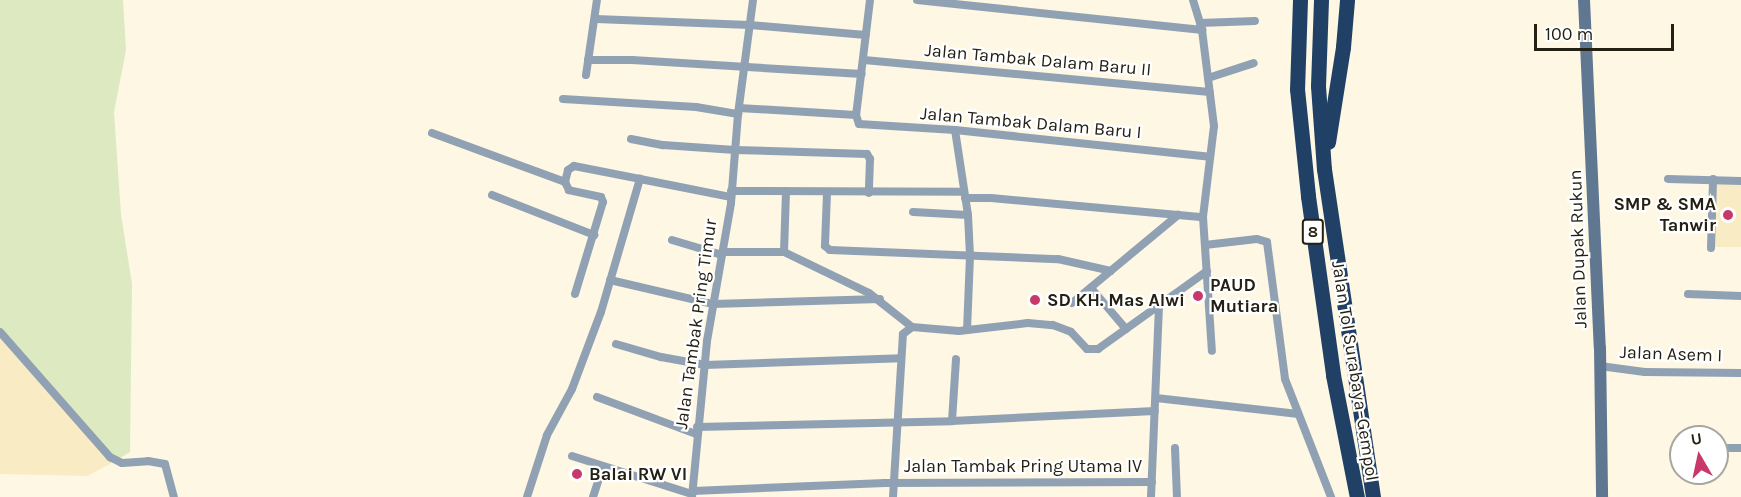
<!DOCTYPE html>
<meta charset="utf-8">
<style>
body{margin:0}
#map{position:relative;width:1741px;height:497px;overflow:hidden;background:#fef7e3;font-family:Karla,sans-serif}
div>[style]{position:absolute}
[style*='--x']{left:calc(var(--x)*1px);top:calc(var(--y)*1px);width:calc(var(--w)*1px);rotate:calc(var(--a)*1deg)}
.built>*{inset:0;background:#f9ebc3;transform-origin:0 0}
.green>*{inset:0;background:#dce9c1}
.street>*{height:8px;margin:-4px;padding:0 4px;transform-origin:4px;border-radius:4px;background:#91a1b4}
.secondary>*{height:12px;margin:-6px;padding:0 6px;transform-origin:6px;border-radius:6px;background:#607792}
.highway>*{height:15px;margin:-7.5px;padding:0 7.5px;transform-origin:7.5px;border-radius:7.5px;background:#204065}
.dots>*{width:16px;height:16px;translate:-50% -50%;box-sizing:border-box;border:3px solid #fff;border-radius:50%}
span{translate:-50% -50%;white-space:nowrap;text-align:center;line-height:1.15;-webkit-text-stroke:4.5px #fff;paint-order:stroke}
.shield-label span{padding:2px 4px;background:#fff;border:2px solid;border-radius:4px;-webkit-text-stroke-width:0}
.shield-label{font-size:16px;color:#242014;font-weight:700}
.street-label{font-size:18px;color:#242014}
.poi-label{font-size:18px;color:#242014;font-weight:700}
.right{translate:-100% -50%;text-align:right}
.left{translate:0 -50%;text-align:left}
.north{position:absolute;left:1669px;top:425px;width:60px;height:60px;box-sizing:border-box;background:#fff;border:2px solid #a7a6a1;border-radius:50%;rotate:351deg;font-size:16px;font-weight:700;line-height:24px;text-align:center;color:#242014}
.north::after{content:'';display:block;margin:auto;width:21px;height:27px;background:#c6396a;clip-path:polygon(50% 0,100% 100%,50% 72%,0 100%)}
.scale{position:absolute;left:1534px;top:24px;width:140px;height:27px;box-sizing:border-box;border:3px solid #242014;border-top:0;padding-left:8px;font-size:18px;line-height:21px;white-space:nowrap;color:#242014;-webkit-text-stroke:4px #fff;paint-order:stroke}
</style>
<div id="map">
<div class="built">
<div style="left:1714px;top:182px;width:27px;height:65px"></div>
<div style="clip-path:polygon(0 330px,112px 463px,87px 476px,0 474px)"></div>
</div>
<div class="green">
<div style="clip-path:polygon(0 0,123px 0,126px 50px,114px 112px,121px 215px,132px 284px,130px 452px,112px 463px,0 330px)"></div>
</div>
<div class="street">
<div style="--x:870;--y:0;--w:116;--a:96.9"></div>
<div style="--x:856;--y:115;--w:9;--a:72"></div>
<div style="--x:859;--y:124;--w:96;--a:3.6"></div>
<div style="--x:955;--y:130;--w:256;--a:6"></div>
<div style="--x:917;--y:0;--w:287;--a:6"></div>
<div style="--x:1193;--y:0;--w:31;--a:73"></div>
<div style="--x:1202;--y:30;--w:97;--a:82.9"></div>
<div style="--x:1214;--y:126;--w:92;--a:96.9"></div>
<div style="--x:1203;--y:217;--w:134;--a:86.2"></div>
<div style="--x:596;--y:19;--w:154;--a:2.2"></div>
<div style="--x:750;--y:25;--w:116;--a:4.9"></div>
<div style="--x:1200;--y:23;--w:55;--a:-2.1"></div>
<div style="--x:588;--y:60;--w:44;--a:0"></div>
<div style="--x:632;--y:60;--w:230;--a:3.5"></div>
<div style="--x:864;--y:60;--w:347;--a:5.3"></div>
<div style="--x:586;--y:75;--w:76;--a:-81.7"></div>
<div style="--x:1208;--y:78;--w:48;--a:-18.1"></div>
<div style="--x:563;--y:99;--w:133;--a:3.4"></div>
<div style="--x:696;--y:107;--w:43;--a:9.5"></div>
<div style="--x:739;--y:108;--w:117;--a:3.4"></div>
<div style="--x:955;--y:130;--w:86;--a:81.3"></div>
<div style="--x:968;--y:215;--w:41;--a:87.2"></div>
<div style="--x:970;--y:256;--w:74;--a:92.3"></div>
<div style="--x:432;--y:133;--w:142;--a:20.2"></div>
<div style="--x:631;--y:139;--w:33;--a:11"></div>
<div style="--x:663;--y:145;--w:72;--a:4"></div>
<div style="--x:735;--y:150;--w:132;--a:1.7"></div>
<div style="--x:867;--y:154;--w:6;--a:59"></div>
<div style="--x:870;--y:159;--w:34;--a:92"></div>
<div style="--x:1668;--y:179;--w:73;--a:1.6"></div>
<div style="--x:731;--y:191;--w:233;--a:0.2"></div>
<div style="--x:827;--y:193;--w:53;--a:92.2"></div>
<div style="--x:825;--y:246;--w:6;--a:39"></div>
<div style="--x:830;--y:250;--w:228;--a:2.3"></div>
<div style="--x:1058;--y:259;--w:54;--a:12.8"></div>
<div style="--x:492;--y:195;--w:110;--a:21.4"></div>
<div style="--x:965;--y:198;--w:26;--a:0"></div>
<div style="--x:991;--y:198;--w:188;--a:5.2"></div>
<div style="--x:913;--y:212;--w:55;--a:3.1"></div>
<div style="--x:672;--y:240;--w:52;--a:16.7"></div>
<div style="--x:1205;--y:245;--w:52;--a:-6.6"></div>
<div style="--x:1257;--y:239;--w:10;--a:17"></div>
<div style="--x:1267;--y:242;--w:138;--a:82.5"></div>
<div style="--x:1285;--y:379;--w:127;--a:68.7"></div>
<div style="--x:1711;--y:248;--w:69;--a:-88.3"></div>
<div style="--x:723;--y:252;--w:61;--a:0"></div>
<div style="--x:784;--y:252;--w:94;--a:25.8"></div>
<div style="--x:869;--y:293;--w:55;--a:38.3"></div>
<div style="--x:784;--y:252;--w:61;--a:-88.1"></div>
<div style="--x:610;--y:280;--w:106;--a:13.1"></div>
<div style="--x:713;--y:304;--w:167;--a:-1.7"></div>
<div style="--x:1091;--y:288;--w:54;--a:49.5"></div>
<div style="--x:575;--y:294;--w:96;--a:-73.1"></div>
<div style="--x:603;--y:202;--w:5;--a:-112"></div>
<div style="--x:601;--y:197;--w:33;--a:-168"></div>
<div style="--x:569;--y:190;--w:9;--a:-117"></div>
<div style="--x:565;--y:182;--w:12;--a:-76"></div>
<div style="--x:568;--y:170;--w:7;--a:-34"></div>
<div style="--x:574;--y:166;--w:67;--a:11.1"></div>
<div style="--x:1688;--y:294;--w:53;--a:2.2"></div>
<div style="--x:1072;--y:303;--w:138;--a:-39.7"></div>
<div style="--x:1178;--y:215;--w:25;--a:5"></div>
<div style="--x:912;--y:327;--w:47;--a:4.9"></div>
<div style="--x:959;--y:331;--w:69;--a:-6.6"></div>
<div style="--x:1028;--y:323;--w:25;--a:5"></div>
<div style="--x:1053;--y:325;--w:19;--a:21"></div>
<div style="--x:1071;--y:332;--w:23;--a:47"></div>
<div style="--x:1087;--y:349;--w:11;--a:0"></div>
<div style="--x:1098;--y:349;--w:134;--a:-35.6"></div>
<div style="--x:0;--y:332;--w:167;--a:48.7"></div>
<div style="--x:110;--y:457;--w:13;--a:27"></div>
<div style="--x:122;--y:463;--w:26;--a:-4"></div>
<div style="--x:148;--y:461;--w:17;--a:10"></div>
<div style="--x:165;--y:464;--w:34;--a:75"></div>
<div style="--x:616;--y:344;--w:47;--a:16.1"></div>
<div style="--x:661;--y:357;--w:45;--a:10.3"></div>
<div style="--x:705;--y:365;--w:196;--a:-2"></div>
<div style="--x:1600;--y:366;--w:45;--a:7.6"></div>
<div style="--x:1645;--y:372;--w:96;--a:0.6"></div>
<div style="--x:597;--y:397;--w:106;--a:20.5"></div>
<div style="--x:1156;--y:398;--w:143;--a:6.4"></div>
<div style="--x:952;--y:421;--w:62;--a:-86.3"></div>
<div style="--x:697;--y:427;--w:255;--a:-1.3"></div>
<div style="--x:952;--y:421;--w:203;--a:-2.8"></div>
<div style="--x:1175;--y:448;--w:49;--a:87.7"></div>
<div style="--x:1717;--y:448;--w:24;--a:0"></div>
<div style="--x:572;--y:456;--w:126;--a:17.6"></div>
<div style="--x:693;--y:491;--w:192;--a:-2.4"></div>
<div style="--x:885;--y:483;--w:267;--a:-0.2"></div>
<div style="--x:527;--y:497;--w:65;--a:-72.1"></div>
<div style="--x:547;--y:435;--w:52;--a:-61.5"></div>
<div style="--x:572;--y:389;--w:82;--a:-69.4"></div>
<div style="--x:601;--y:312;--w:139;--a:-73.7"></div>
<div style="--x:640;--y:179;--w:93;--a:11.2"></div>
<div style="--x:593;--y:497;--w:32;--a:-72"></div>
<div style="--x:692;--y:497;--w:157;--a:-84.5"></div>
<div style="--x:707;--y:341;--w:140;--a:-80.1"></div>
<div style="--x:731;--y:203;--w:89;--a:-85.5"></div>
<div style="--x:738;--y:114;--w:115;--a:-82.5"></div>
<div style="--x:893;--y:497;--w:163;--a:-86.5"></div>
<div style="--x:903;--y:334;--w:11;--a:-38"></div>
<div style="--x:1151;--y:497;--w:193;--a:-87.6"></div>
</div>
<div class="secondary">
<div style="--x:1584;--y:0;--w:348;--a:87.4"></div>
<div style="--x:1600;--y:348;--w:149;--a:89.2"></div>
</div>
<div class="highway">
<div style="--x:1300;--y:0;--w:89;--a:91.9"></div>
<div style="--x:1297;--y:89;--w:108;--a:84.1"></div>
<div style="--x:1308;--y:196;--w:181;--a:82"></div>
<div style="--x:1333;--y:375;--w:124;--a:78.9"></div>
<div style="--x:1321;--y:0;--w:86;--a:92"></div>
<div style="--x:1318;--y:86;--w:83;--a:85.9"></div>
<div style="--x:1324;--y:169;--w:332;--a:81.5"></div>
<div style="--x:1328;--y:142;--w:96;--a:-81"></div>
<div style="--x:1343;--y:47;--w:47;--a:-85.1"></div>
</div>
<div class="dots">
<div style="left:1728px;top:215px;background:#c6396a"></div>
<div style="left:1198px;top:296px;background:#c6396a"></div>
<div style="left:1035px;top:300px;background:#c6396a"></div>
<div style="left:577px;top:474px;background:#c6396a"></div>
</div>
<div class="shield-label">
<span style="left:1313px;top:232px">8</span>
</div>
<div class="street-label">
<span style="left:1038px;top:60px;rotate:5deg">Jalan Tambak Dalam Baru II</span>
<span style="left:1031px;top:123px;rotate:5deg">Jalan Tambak Dalam Baru I</span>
<span style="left:1578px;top:249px;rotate:-92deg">Jalan Dupak Rukun</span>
<span style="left:696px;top:324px;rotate:-82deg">Jalan Tambak Pring Timur</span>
<span style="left:1671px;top:354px;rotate:2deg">Jalan Asem I</span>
<span style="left:1355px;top:371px;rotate:81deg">Jalan Tol Surabaya–Gempol</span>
<span style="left:1023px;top:466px">Jalan Tambak Pring Utama IV</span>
</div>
<div class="poi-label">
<span class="right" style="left:1716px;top:215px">SMP &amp; SMA<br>Tanwir</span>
<span class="left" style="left:1210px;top:296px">PAUD<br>Mutiara</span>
<span class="left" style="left:1047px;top:300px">SD KH. Mas Alwi</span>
<span class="left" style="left:589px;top:474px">Balai RW VI</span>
</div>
<div class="north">U</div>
<div class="scale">100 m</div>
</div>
